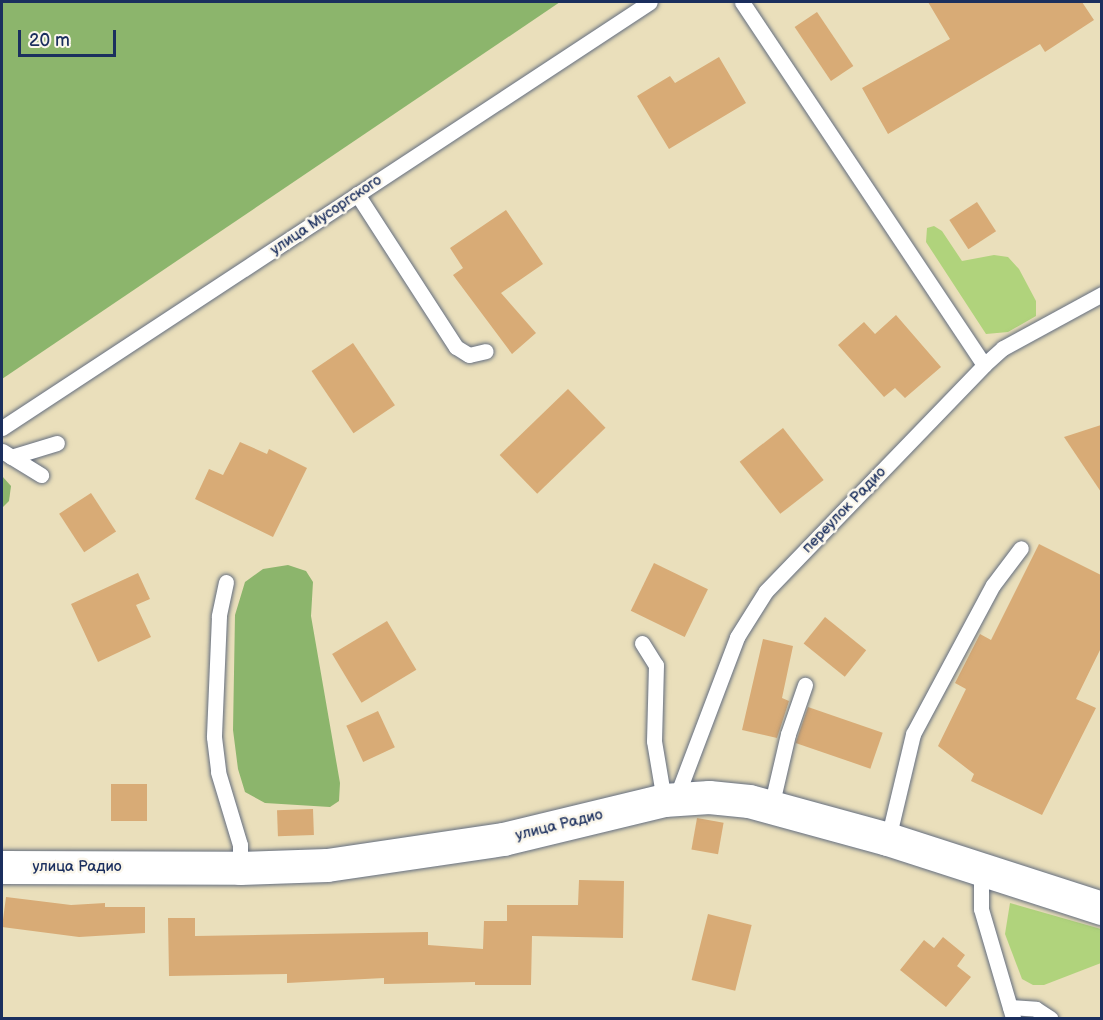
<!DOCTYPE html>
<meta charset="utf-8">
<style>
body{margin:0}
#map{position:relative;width:1103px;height:1020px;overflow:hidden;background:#eadfbb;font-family:"Balsamiq Sans",sans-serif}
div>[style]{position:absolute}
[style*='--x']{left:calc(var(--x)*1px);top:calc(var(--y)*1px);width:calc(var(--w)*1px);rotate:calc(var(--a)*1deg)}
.green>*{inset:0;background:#b0d37c}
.forest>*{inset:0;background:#8cb56c}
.building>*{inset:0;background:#d8ab76;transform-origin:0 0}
.roads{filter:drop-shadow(0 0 2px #636d7f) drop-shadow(0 0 2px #636d7f)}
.lane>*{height:15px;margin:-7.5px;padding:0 7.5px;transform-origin:7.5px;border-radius:7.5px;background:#fff}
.secondary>*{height:33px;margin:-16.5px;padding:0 16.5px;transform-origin:16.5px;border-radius:16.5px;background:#fff}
span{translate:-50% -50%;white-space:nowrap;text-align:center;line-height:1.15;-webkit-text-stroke:5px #fbf7ec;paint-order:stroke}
.street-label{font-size:15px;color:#1b2f5e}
.frame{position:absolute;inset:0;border:3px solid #1b2f5e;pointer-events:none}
.scale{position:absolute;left:18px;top:30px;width:98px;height:27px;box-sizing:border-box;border:3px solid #1b2f5e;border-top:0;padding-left:8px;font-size:18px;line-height:21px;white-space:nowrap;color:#1b2f5e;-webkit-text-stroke:4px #fbf7ec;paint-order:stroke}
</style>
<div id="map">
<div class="green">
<div style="clip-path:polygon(934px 226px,942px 231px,962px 261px,994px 255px,1008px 257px,1019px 269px,1036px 301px,1036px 316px,1008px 332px,986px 334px,926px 242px,927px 228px)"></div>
<div style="clip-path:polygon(1010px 903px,1101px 929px,1101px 963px,1044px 985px,1033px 985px,1022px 979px,1005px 934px)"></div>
</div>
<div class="forest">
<div style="clip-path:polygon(2px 2px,560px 2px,2px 379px)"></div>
<div style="clip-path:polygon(2px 476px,11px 486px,9px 501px,2px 508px)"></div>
<div style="clip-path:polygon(288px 565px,306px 571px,313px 582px,311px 616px,340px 783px,339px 801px,330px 807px,265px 803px,245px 792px,238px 769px,233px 730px,235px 615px,245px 582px,263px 569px)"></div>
</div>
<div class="building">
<div style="clip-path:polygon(928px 2px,1082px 2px,1094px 20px,1045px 52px,1040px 44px,888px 134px,862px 88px,950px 39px)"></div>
<div style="left:817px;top:12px;width:65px;height:27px;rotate:56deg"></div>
<div style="clip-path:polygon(719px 57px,746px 103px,669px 149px,637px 96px,670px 76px,675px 83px)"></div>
<div style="left:977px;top:202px;width:35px;height:33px;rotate:57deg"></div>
<div style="clip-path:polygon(506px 210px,543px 264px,501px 293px,536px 333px,512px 354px,453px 275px,463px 268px,450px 248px)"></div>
<div style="clip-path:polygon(896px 315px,941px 367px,905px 398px,895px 388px,884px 397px,838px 345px,864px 322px,875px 334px)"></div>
<div style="left:353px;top:343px;width:75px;height:50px;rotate:56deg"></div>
<div style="left:568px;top:389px;width:54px;height:95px;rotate:46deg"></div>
<div style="clip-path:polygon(1101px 425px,1101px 492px,1064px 437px)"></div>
<div style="left:783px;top:428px;width:66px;height:55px;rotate:52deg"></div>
<div style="clip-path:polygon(240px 442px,267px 454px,269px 449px,307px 468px,273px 537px,195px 499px,209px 469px,223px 475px)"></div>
<div style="left:91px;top:493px;width:46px;height:38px;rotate:57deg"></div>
<div style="clip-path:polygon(1039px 544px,1101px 575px,1101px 648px,1076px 699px,1096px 708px,1042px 815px,971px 781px,974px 774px,938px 746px,966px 689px,955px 683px,980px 634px,991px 640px)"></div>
<div style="left:654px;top:563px;width:60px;height:53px;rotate:26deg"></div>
<div style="clip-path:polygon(138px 573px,150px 599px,136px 605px,151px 637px,98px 662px,71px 604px)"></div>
<div style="left:825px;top:617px;width:53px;height:34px;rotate:39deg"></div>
<div style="left:387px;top:621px;width:57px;height:64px;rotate:59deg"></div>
<div style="clip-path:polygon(763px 639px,793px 646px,782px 698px,789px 701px,777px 738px,742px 730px)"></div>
<div style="left:808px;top:707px;width:79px;height:38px;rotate:19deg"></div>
<div style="left:378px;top:711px;width:40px;height:35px;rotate:65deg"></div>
<div style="left:111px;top:784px;width:36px;height:37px"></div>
<div style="left:313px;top:809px;width:26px;height:36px;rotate:88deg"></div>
<div style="left:697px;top:818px;width:27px;height:32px;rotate:10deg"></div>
<div style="clip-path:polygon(579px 880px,624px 881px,623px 938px,532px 936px,531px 985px,475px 985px,475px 982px,384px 984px,384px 978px,287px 983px,287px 974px,169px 976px,168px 918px,195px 918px,195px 936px,428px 932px,428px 945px,483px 949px,484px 921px,507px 921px,507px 905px,578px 905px)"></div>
<div style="clip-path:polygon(6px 897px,71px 905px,105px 903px,105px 907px,145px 907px,145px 933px,79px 937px,2px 927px)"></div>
<div style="left:708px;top:914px;width:45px;height:68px;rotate:14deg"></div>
<div style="clip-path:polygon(943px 937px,965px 955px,957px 966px,971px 977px,946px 1007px,900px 970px,924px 940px,934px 948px)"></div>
</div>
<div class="roads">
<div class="lane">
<div style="--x:742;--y:2;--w:436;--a:56.3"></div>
<div style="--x:357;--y:194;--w:182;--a:57.1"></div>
<div style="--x:456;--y:347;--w:15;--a:32"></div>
<div style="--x:469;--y:355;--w:17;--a:-13"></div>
<div style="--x:2;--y:428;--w:775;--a:-33.32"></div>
<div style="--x:2;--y:451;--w:46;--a:31.6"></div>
<div style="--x:11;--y:457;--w:48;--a:-16.9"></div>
<div style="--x:226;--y:582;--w:35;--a:102"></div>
<div style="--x:219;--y:616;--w:121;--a:92.4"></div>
<div style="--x:214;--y:737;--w:35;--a:83"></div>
<div style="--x:218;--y:772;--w:76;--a:73.2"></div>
<div style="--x:240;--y:845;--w:23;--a:90"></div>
<div style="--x:642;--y:643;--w:26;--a:58"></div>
<div style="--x:656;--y:665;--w:76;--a:91.5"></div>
<div style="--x:654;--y:741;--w:60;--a:80.4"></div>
<div style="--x:676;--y:798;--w:172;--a:-69.2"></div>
<div style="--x:737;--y:637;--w:54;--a:-57.8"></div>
<div style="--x:766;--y:591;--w:314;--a:-46"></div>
<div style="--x:984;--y:365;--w:25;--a:-42"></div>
<div style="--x:1003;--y:348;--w:113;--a:-28.6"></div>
<div style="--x:771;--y:807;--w:75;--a:-76.9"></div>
<div style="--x:788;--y:734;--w:52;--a:-70.9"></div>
<div style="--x:888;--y:839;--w:108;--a:-76.6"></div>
<div style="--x:913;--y:734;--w:169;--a:-61.8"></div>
<div style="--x:993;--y:585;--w:46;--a:-52.9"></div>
<div style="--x:981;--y:870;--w:39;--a:90"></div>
<div style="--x:981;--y:909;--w:114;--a:73.6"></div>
<div style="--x:1010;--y:1007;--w:26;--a:4"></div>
<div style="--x:1036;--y:1009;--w:17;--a:33"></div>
</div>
<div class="secondary">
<div style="--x:2;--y:867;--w:238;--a:0.2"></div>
<div style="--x:240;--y:868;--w:87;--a:-2"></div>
<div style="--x:327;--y:865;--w:178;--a:-8.4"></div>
<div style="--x:503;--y:839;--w:166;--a:-13.6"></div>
<div style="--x:664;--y:800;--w:45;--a:-3.8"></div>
<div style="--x:709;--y:797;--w:40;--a:5.7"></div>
<div style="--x:749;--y:801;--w:144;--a:15.3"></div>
<div style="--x:888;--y:839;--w:225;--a:17.9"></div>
</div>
</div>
<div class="street-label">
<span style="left:326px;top:215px;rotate:-34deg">улица Мусоргского</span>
<span style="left:844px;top:510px;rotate:-46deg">переулок Радио</span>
<span style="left:559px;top:825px;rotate:-14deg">улица Радио</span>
<span style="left:77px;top:867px">улица Радио</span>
</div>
<div class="frame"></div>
<div class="scale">20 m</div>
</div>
